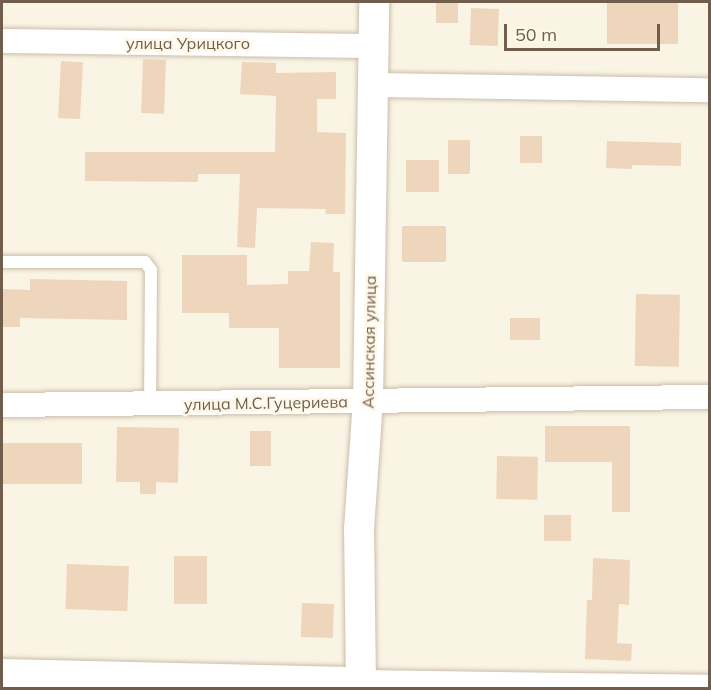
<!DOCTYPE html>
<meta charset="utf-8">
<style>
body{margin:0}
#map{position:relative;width:711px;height:690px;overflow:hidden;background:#faf4e4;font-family:Mulish,sans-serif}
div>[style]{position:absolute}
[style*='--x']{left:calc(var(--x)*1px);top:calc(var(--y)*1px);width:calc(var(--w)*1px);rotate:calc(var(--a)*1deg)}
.building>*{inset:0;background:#eed6bd;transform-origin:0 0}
.roads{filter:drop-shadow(0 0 2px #cbbdab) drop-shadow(0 0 2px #cbbdab)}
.service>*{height:12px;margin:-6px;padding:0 6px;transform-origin:6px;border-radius:6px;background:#fff}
.minor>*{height:24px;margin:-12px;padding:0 12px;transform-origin:12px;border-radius:12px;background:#fff}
.tertiary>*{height:30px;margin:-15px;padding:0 15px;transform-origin:15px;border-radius:15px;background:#fff}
span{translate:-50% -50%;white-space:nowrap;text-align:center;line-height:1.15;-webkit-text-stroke:5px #fef8e9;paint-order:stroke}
.street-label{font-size:16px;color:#715d4b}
.frame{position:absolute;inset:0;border:3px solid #715d4b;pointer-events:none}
.scale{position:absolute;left:504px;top:24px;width:156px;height:27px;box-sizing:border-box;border:3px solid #715d4b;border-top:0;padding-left:8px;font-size:18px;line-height:21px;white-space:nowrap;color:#715d4b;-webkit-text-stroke:4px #fef8e9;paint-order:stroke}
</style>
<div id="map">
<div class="building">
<div style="left:436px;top:2px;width:22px;height:21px"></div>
<div style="left:607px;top:2px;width:71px;height:42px"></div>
<div style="left:471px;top:8px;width:28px;height:37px;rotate:2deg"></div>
<div style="left:143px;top:59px;width:23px;height:54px;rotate:2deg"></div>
<div style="left:61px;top:61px;width:22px;height:57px;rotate:3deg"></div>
<div style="clip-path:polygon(242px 62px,276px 63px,276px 73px,336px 72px,336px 99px,317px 99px,317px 132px,346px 133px,345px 214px,325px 214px,326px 209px,257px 208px,255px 248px,237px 247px,240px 174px,198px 174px,198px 182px,85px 181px,85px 152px,275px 152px,276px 96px,240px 94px)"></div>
<div style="left:520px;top:136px;width:22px;height:27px"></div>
<div style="left:470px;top:140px;width:34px;height:22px;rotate:90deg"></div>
<div style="clip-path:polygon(607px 141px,681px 143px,681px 166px,632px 165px,632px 169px,606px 168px)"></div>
<div style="left:406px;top:160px;width:33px;height:32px"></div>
<div style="left:402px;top:226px;width:44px;height:36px"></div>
<div style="clip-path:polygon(311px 242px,334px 243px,333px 272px,340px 272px,340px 368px,279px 368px,279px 328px,229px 328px,229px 313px,182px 313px,182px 255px,247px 255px,247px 285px,288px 284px,288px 271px,309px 271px)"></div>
<div style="clip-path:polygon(30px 279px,127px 281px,127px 320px,20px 318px,20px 327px,2px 327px,2px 289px,30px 290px)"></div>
<div style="left:636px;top:294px;width:44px;height:72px;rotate:1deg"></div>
<div style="left:510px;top:318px;width:30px;height:22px"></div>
<div style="clip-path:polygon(545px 426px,630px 426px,630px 512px,612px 512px,612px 462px,545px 462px)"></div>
<div style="clip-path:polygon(117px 427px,179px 428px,178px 483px,156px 482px,156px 494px,140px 494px,140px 482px,116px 482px)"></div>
<div style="left:250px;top:431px;width:21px;height:35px"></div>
<div style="left:2px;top:443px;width:80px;height:41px"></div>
<div style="left:497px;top:456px;width:41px;height:43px;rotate:1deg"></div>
<div style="left:544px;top:515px;width:27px;height:26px"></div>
<div style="left:174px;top:556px;width:33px;height:48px"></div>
<div style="clip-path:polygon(593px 558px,630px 560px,629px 605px,619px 604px,617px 643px,632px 644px,631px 661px,585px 659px,587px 600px,592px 600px)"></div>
<div style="left:67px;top:564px;width:62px;height:45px;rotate:2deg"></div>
<div style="left:302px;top:603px;width:32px;height:34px;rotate:2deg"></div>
</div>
<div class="roads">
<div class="service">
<div style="--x:2;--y:262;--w:143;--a:0"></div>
<div style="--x:145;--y:262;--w:10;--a:53"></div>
<div style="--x:151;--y:270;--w:134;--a:90.4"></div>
</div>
<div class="minor">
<div style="--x:2;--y:41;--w:372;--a:0.8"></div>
<div style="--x:374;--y:85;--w:336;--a:0.9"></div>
<div style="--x:2;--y:405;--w:708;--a:-0.65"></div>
<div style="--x:361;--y:682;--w:349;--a:0.8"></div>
</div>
<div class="tertiary">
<div style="--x:2;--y:674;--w:359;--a:1.3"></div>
<div style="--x:361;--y:688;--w:159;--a:-90.7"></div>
<div style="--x:359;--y:529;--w:128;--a:-86"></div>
<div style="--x:368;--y:401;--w:399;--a:-89.1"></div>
</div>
</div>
<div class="street-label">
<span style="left:188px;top:43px">улица Урицкого</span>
<span style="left:369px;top:342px;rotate:-89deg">Ассинская улица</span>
<span style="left:266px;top:403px;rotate:-1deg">улица М.С.Гуцериева</span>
</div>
<div class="frame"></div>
<div class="scale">50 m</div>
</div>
